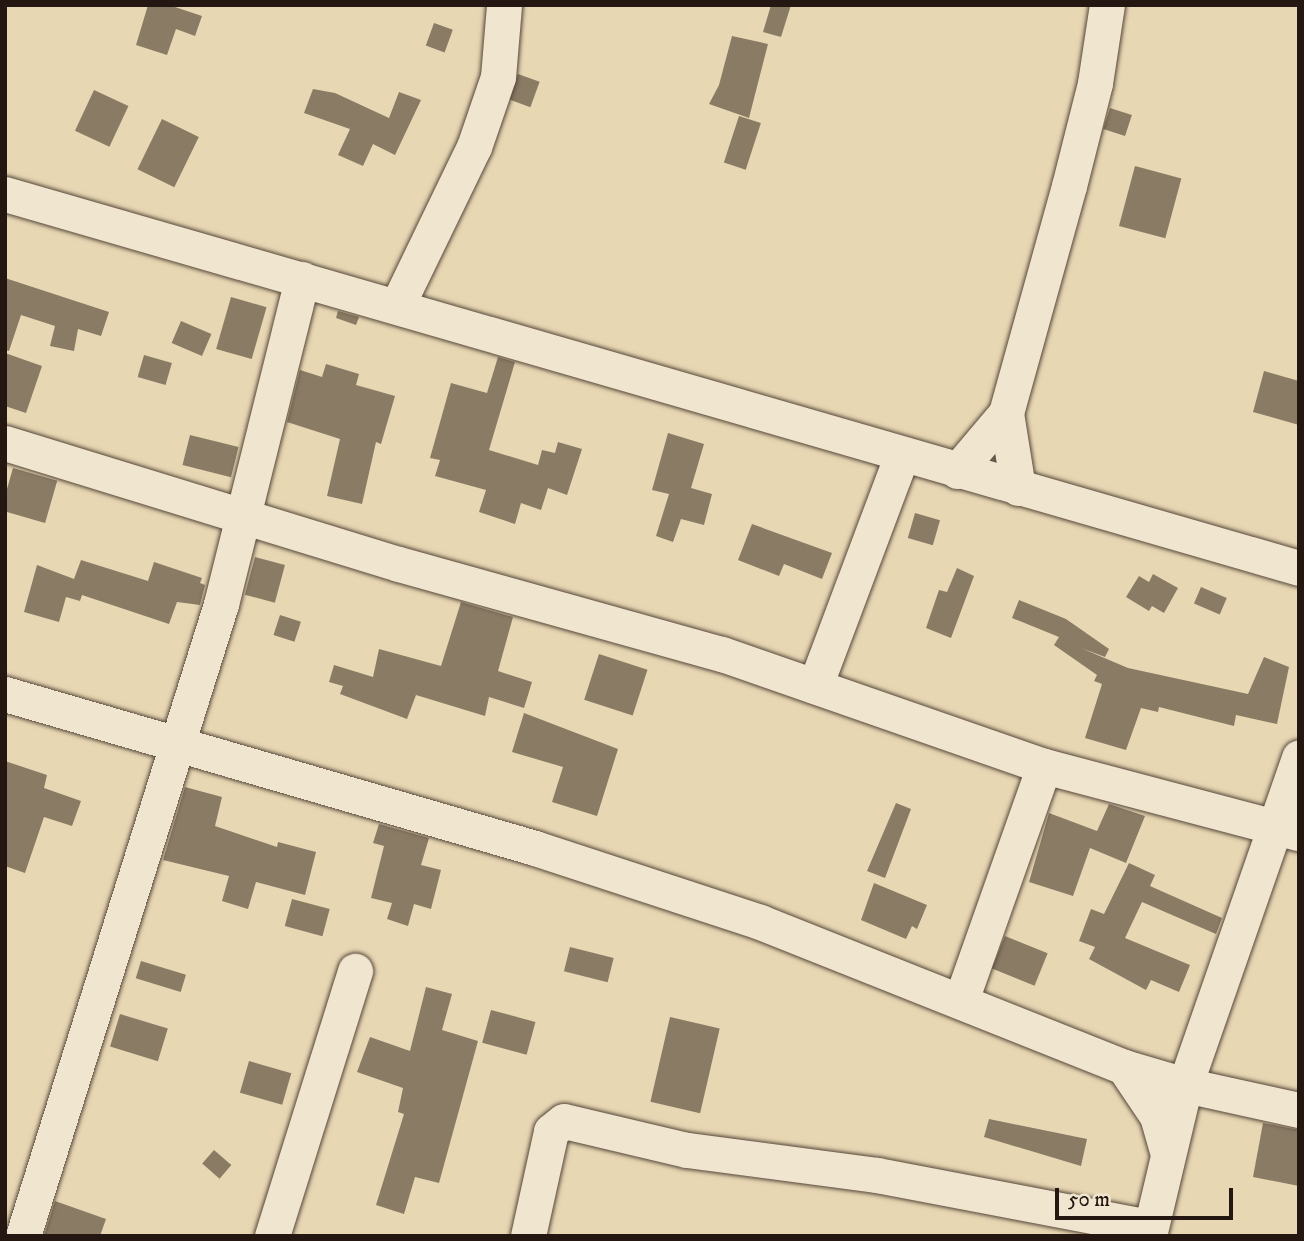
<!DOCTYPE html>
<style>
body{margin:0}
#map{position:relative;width:1304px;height:1241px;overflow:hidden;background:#e8d7b3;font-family:"IM FELL DW Pica",serif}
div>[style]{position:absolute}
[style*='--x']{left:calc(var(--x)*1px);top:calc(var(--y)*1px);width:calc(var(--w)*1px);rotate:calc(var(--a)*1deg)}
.building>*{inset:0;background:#8a7b65;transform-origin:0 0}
.roads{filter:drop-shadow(0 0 2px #55473a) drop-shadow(0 0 2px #55473a)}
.minor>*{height:35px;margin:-17.5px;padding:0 17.5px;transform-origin:17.5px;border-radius:17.5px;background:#f0e5ce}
span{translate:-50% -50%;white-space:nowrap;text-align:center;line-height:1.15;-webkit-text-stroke:7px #f0e5ce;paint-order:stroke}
.frame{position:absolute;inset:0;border:7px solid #241711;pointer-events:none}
.scale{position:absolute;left:1055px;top:1188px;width:178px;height:32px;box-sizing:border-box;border:4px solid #241711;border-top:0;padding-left:9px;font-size:21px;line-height:24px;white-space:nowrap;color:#241711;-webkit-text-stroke:5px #f0e5ce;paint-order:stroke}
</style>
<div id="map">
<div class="building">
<div style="clip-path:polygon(148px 5px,169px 5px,202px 16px,195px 36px,176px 29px,167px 55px,136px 45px)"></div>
<div style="clip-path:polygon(771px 5px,791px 5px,781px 37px,763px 32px)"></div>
<div style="left:434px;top:23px;width:20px;height:24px;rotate:20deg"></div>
<div style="clip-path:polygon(732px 36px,768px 44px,749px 118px,709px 104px,719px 85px)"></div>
<div style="left:518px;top:74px;width:23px;height:27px;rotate:20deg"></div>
<div style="clip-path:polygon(313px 89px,335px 93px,389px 118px,399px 92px,421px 100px,395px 155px,373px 144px,363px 166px,338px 155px,350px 129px,304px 113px)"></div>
<div style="left:94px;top:90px;width:38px;height:45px;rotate:25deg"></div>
<div style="left:1110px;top:108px;width:23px;height:22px;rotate:18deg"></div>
<div style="left:739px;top:116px;width:23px;height:49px;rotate:18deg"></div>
<div style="left:162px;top:119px;width:41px;height:56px;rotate:26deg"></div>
<div style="left:1135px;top:166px;width:48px;height:62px;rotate:15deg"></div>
<div style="clip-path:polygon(5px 278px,109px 312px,101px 336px,78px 329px,74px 351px,50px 346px,55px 326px,21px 315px,9px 351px,5px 350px)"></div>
<div style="left:231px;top:297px;width:37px;height:54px;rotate:16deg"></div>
<div style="clip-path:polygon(338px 311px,359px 317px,356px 325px,336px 318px)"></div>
<div style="left:181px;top:321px;width:33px;height:24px;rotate:23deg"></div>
<div style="clip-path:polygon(5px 353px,42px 366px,26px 413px,5px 406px)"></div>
<div style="left:144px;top:355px;width:29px;height:23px;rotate:16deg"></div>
<div style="clip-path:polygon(498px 357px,515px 362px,489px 450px,538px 465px,542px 450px,555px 453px,558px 442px,582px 449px,567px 495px,548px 488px,541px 510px,521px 503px,515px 524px,479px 512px,486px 490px,435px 476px,440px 460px,430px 458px,451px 383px,487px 393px)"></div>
<div style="clip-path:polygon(326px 364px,359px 374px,356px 385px,395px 396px,381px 444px,376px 442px,362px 504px,327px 496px,340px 439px,287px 422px,300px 370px,322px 377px)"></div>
<div style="clip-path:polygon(1264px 371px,1299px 381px,1299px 425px,1253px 412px)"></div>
<div style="clip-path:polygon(668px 433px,704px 444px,691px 488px,712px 494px,704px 525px,681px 519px,673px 542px,656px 536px,669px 494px,652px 490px)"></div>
<div style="left:190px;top:435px;width:50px;height:31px;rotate:14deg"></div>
<div style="left:13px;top:468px;width:46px;height:44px;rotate:16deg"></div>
<div style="left:915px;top:513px;width:26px;height:26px;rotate:16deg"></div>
<div style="clip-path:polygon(752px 524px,832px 553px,822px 579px,784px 564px,779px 576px,738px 560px)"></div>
<div style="left:255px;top:557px;width:31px;height:39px;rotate:15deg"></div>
<div style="clip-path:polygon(81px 560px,148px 581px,154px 562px,202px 578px,200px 583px,205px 585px,200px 605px,177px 602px,169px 624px,82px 595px,80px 601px,66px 597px,59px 622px,24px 612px,37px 565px,74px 579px)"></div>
<div style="clip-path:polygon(957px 568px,974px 576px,951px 638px,926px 628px,939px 590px,947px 592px)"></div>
<div style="clip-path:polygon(1153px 574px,1178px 588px,1164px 613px,1152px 606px,1149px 611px,1126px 597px,1139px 576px,1149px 582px)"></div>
<div style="left:1201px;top:587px;width:28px;height:18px;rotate:23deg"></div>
<div style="clip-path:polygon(1019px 600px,1066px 619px,1109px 649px,1105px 657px,1081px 648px,1128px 668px,1248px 694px,1264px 657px,1289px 667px,1277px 724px,1236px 715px,1234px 726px,1159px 707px,1158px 712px,1141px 708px,1126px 750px,1085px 738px,1102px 684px,1094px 681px,1097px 675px,1054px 645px,1059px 637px,1012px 618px)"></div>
<div style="clip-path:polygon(461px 602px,513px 617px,498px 671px,532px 682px,524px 708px,489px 697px,485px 716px,416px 695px,407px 719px,340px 694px,343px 686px,329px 682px,334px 665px,373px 677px,379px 649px,441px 666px)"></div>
<div style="left:280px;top:615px;width:22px;height:21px;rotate:18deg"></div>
<div style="left:599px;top:654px;width:51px;height:48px;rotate:18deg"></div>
<div style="clip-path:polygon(524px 713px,618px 749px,597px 816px,552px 802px,563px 767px,512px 752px)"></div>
<div style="clip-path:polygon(5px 761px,47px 775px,44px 788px,81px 801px,72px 826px,44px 817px,25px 873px,5px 866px)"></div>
<div style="clip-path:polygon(185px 787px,222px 797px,215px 826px,277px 847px,278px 842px,316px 852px,305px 895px,256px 882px,248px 909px,222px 901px,229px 876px,163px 860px)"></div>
<div style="clip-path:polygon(896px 803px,911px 809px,885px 878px,867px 871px)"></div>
<div style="clip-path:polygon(1109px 804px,1145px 816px,1126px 863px,1090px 848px,1073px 896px,1029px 882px,1049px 813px,1097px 831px)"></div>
<div style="clip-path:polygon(379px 824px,429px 838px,421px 865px,441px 870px,431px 909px,414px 904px,408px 926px,387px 919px,392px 903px,371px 898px,384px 846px,373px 843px)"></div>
<div style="clip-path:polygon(1129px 863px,1155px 875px,1150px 886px,1222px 918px,1216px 934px,1142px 902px,1125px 938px,1190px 965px,1179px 992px,1151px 980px,1146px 990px,1089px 959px,1095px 947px,1079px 941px,1091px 909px,1104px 914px)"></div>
<div style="clip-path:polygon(874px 883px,927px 905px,917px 929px,912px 926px,906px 939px,861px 920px)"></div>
<div style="left:292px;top:899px;width:39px;height:28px;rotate:15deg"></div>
<div style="left:1005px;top:936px;width:46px;height:35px;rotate:22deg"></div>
<div style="left:570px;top:947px;width:45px;height:25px;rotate:14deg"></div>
<div style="left:141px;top:961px;width:47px;height:18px;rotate:17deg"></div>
<div style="clip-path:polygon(426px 987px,452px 994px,442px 1030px,478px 1041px,439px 1183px,415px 1177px,404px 1214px,376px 1205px,404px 1114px,398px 1112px,403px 1088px,357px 1072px,370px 1037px,410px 1051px)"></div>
<div style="left:491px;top:1010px;width:46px;height:34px;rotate:15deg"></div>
<div style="left:120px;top:1014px;width:50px;height:34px;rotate:17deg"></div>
<div style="left:670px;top:1017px;width:51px;height:87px;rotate:13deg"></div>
<div style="left:249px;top:1061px;width:44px;height:33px;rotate:16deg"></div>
<div style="clip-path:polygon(989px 1119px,1087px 1139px,1081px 1166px,984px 1137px)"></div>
<div style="clip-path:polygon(1263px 1123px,1299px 1130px,1299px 1186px,1253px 1177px)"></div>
<div style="left:214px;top:1150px;width:23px;height:18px;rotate:41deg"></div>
<div style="clip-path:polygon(55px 1201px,106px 1219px,100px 1236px,44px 1236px)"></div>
</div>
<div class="roads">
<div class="minor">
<div style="--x:5;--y:194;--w:1347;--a:16.12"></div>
<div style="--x:397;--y:306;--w:177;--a:-64.2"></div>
<div style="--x:474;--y:147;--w:74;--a:-71.1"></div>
<div style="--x:498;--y:77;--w:72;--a:-85.2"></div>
<div style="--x:1006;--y:413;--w:76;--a:80.9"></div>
<div style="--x:5;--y:443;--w:412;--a:17.1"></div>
<div style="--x:399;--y:564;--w:335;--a:15.6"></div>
<div style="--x:722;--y:654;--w:341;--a:19.2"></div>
<div style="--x:1044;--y:766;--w:248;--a:109.5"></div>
<div style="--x:957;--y:471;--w:76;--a:-49.8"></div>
<div style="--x:1006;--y:413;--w:236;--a:-74.5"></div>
<div style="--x:1069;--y:186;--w:106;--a:-75.8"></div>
<div style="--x:1095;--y:83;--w:79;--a:-81.3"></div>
<div style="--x:815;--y:686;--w:247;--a:-69.4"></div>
<div style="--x:5;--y:694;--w:552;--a:16.2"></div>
<div style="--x:535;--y:848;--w:237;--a:18.2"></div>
<div style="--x:760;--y:922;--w:392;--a:21.7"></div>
<div style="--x:1124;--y:1067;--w:64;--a:16.4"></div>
<div style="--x:1185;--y:1085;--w:347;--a:-70.8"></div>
<div style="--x:1044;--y:766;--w:263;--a:14.8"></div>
<div style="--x:1124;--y:1067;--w:59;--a:56"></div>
<div style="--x:1157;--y:1116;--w:35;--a:74"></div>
<div style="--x:23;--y:1236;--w:662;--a:-72.6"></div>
<div style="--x:221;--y:604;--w:335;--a:-76"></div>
<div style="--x:272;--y:1236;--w:278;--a:-72.6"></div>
<div style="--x:528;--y:1236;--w:107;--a:-77.6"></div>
<div style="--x:551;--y:1131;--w:16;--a:-38"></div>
<div style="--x:564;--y:1121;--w:126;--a:13.3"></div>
<div style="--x:687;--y:1150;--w:192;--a:7.5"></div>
<div style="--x:877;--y:1175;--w:278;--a:10.8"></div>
<div style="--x:1149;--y:1236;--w:155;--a:-76.6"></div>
<div style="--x:1185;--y:1085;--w:117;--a:12.4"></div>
</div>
</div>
<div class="frame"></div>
<div class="scale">50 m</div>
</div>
